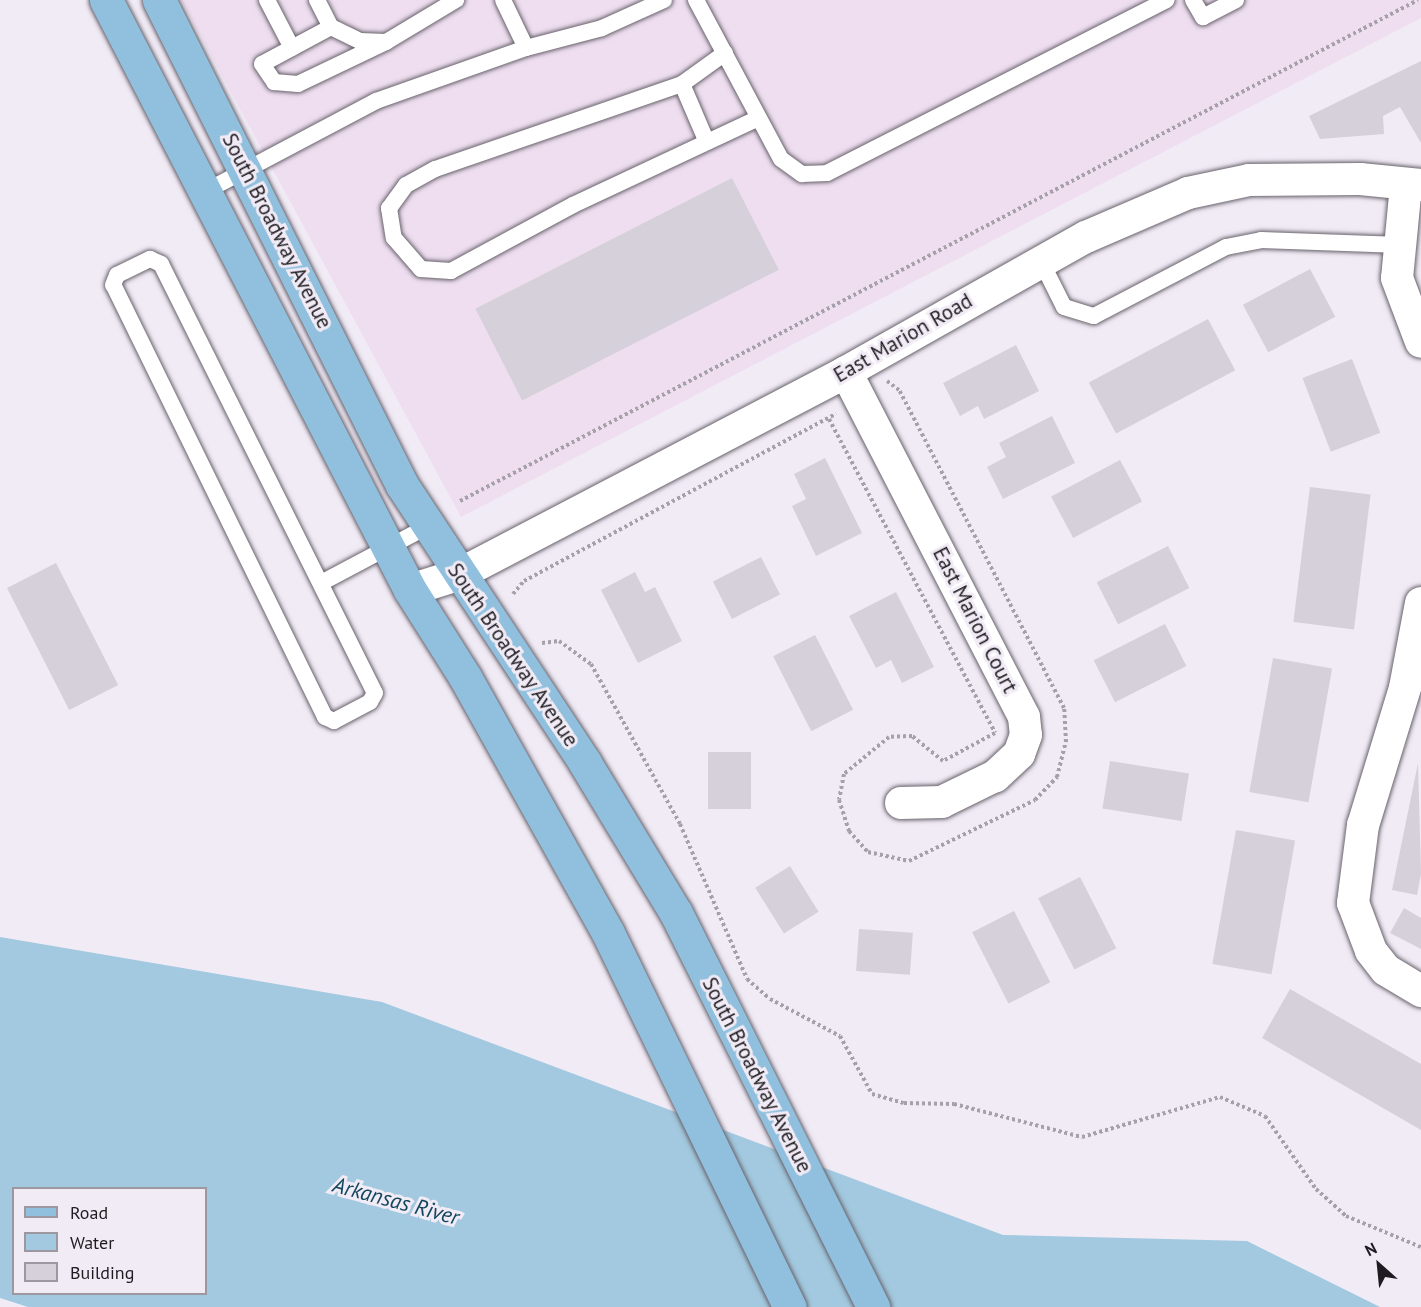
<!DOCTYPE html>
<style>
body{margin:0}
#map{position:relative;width:1421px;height:1307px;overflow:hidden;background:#f1ebf6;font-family:"PT Sans",sans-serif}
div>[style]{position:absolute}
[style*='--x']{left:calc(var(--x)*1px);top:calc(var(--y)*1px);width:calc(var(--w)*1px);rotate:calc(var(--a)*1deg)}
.commercial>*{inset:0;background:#eedef0}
.water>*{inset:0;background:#a2c9df}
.building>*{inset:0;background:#d6d0da;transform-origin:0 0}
.path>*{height:4px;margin-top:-2px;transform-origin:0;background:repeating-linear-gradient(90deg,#a6a1a9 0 3px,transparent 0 6px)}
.roads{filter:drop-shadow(0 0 2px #68626b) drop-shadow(0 0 2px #68626b)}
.lane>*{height:16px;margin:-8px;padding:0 8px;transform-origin:8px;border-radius:8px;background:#fff}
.street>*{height:32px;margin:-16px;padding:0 16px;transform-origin:16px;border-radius:16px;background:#fff}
.primary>*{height:33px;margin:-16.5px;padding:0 16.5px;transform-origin:16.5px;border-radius:16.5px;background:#90c0dd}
span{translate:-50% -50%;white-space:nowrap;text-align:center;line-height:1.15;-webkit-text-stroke:6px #f1ebf6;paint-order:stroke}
.street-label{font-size:21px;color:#1e1c20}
.water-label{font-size:22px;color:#13465d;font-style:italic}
.legend{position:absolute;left:12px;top:1187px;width:195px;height:108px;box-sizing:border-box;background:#f1ebf6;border:2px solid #9d98a0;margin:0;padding:8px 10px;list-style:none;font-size:18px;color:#1e1c20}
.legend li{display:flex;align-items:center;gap:12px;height:30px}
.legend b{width:30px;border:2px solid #9d98a0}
.north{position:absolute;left:1349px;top:1235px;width:60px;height:60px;-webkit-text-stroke:4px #f1ebf6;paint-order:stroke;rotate:333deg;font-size:16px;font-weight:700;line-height:24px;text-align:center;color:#1e1c20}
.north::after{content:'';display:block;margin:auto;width:21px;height:27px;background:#1e1c20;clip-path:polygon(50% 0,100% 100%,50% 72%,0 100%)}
</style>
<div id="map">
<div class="commercial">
<div style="clip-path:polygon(181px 0,1421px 0,1421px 18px,461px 517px)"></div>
</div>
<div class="water">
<div style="clip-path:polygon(evenodd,0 937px,382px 1002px,1003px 1235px,1247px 1241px,1380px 1307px,28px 1307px,0 1298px,0 937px,14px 1188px,206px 1188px,206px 1294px,14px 1294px,14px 1188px)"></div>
</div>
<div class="building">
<div style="clip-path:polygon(1421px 61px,1421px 143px,1400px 107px,1383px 116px,1384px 134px,1320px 139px,1309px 116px)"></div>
<div style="left:732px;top:178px;width:103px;height:288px;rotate:63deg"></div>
<div style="left:1310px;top:269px;width:54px;height:76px;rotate:62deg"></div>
<div style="left:1208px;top:319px;width:58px;height:135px;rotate:62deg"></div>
<div style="clip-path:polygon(1016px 345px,1039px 391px,984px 419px,978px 406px,960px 416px,943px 383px)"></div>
<div style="left:1352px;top:359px;width:79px;height:53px;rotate:69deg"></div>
<div style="clip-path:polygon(1052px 416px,1075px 463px,1003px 499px,987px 467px,1006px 457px,999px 443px)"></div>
<div style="clip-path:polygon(825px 458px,862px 533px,816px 556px,792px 506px,806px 499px,794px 474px)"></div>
<div style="left:1120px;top:460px;width:47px;height:78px;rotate:62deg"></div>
<div style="left:1310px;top:487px;width:61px;height:136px;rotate:7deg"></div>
<div style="left:1168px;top:546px;width:47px;height:80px;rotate:63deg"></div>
<div style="left:761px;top:557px;width:42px;height:54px;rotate:63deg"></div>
<div style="left:56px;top:563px;width:137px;height:55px;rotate:63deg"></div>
<div style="clip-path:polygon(635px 572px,645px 592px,655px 587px,682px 641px,638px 663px,601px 590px)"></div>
<div style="clip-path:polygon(896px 592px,934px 667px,902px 683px,891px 660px,876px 668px,849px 616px)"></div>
<div style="left:1165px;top:624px;width:47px;height:80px;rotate:63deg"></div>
<div style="left:815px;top:635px;width:84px;height:47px;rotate:63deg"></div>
<div style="left:1273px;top:658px;width:60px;height:136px;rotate:10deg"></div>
<div style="left:708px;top:752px;width:43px;height:57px"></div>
<div style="left:1110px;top:761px;width:80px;height:48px;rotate:9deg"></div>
<div style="clip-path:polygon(1418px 763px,1421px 874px,1417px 895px,1392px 890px)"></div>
<div style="left:1236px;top:830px;width:60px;height:136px;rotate:10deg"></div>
<div style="left:790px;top:866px;width:54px;height:41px;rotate:58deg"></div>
<div style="left:1080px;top:877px;width:80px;height:47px;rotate:63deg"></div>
<div style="clip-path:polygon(1404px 908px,1421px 918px,1421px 949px,1390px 933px)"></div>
<div style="left:1014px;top:911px;width:80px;height:47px;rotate:63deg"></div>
<div style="left:859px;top:929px;width:54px;height:42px;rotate:4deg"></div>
<div style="clip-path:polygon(1290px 989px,1421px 1064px,1421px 1130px,1262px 1038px)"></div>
</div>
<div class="path">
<div style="--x:829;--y:419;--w:355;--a:62.1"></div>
<div style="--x:995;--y:733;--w:59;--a:151.7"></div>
<div style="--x:943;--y:761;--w:40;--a:-141"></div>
<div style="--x:912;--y:736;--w:23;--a:178"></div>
<div style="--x:889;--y:737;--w:58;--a:140.6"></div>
<div style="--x:844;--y:774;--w:26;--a:101"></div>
<div style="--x:839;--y:800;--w:33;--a:72"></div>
<div style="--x:849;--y:831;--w:28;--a:48"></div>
<div style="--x:868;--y:852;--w:42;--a:12.4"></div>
<div style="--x:909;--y:861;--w:140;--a:-25.8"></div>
<div style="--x:1035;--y:800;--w:32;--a:-46"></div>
<div style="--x:1057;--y:777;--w:36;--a:-76"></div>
<div style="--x:1066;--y:742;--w:34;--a:-93"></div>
<div style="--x:1064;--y:708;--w:358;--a:-117.4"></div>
<div style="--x:899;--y:390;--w:15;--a:-143"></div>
<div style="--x:460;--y:501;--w:1081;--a:-27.61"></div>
<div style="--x:513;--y:594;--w:17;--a:-50"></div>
<div style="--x:524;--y:581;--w:354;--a:-28.2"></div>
<div style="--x:542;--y:643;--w:17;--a:-7"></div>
<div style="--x:559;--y:641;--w:39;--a:36"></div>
<div style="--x:591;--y:664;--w:183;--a:60.9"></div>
<div style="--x:680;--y:824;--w:169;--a:66.6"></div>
<div style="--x:747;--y:979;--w:30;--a:41"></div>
<div style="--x:770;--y:999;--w:79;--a:27.9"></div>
<div style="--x:840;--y:1036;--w:66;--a:61.1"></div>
<div style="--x:872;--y:1094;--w:33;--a:16"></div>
<div style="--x:904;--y:1103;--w:50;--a:1.1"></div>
<div style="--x:954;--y:1104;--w:132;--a:14.5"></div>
<div style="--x:1082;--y:1137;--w:144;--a:-16.2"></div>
<div style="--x:1220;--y:1097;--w:49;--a:22.9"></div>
<div style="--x:1265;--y:1116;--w:89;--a:55.1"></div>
<div style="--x:1316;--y:1189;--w:40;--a:42"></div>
<div style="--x:1346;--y:1216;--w:81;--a:22.5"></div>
</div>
<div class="roads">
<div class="lane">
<div style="--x:267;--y:0;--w:54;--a:62.5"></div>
<div style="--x:317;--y:0;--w:30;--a:63"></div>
<div style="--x:331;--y:27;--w:32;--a:26"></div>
<div style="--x:360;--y:41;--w:26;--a:2"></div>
<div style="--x:386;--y:42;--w:82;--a:-31"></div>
<div style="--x:503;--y:0;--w:53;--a:64.4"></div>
<div style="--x:696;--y:0;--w:180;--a:61.9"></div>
<div style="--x:781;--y:159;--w:26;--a:36"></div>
<div style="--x:802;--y:174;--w:25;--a:-2"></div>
<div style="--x:827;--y:173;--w:381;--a:-27"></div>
<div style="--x:1193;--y:0;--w:20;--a:60"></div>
<div style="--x:1203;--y:17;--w:37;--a:-27"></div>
<div style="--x:331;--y:27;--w:78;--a:151.8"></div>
<div style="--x:262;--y:64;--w:22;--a:56"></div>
<div style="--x:274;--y:82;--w:24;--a:5"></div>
<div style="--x:298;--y:84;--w:98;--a:-25.5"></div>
<div style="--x:725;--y:53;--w:53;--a:144.2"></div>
<div style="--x:682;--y:84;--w:261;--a:161"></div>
<div style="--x:435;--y:169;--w:33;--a:151"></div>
<div style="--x:406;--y:185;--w:29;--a:126"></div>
<div style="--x:389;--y:208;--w:30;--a:81"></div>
<div style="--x:394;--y:238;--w:41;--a:48.9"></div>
<div style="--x:421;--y:269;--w:30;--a:4"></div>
<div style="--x:451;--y:271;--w:139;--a:-28.4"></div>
<div style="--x:573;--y:205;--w:205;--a:-25.1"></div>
<div style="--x:682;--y:84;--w:61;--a:66.8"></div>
<div style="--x:208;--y:190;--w:190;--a:-27.9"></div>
<div style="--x:376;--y:101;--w:159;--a:-19.5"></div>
<div style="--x:526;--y:48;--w:79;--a:-14.7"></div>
<div style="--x:602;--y:28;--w:68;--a:-24.3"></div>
<div style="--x:150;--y:259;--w:12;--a:24"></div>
<div style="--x:161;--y:264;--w:479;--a:63.5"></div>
<div style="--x:375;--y:693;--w:10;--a:119"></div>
<div style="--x:370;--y:702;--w:41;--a:152.2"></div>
<div style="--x:334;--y:721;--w:10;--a:-156"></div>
<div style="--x:325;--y:717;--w:481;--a:-116.1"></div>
<div style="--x:113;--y:285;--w:11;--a:-68"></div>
<div style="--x:117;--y:275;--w:37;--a:-26"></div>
<div style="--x:1041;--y:261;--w:51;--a:63.4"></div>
<div style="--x:1064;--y:307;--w:31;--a:17"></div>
<div style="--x:1094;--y:316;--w:149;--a:-27.6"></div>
<div style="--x:1226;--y:247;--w:36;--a:-11"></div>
<div style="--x:1261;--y:240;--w:140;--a:2"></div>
<div style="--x:321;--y:583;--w:121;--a:-28"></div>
</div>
<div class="street">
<div style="--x:1406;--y:185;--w:93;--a:95.5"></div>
<div style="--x:1397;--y:278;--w:68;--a:69.4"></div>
<div style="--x:846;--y:372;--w:388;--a:62.7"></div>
<div style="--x:1024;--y:717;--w:18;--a:84"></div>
<div style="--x:1026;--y:735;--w:20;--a:110"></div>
<div style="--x:1019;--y:754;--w:33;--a:137"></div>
<div style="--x:995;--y:776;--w:59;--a:153.9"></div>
<div style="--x:942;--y:802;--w:41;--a:178.6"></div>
<div style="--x:410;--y:590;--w:50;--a:-17.4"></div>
<div style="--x:458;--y:575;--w:438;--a:-27.6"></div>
<div style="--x:846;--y:372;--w:275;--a:-29.4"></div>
<div style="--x:1086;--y:237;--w:111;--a:-23.3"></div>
<div style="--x:1188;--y:193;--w:62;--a:-12"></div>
<div style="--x:1249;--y:180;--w:111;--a:-0.5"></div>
<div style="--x:1360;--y:179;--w:61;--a:5.6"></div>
<div style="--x:1421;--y:603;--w:86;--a:100.7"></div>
<div style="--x:1405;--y:688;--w:143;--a:107"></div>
<div style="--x:1363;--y:825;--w:79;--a:97.3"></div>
<div style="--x:1353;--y:903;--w:51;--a:69.4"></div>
<div style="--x:1371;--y:951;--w:24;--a:52"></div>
<div style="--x:1386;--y:970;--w:41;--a:31"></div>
</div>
<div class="primary">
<div style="--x:106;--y:0;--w:664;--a:62.74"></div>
<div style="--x:410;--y:590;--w:103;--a:57.7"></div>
<div style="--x:465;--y:677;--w:293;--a:60.8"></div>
<div style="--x:608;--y:933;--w:416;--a:64.1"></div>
<div style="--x:159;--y:0;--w:542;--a:63.39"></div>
<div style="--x:402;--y:485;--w:333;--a:56.6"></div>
<div style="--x:585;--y:763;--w:175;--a:58.8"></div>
<div style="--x:676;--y:913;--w:441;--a:63.4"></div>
</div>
</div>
<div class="street-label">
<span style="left:277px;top:231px;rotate:63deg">South Broadway Avenue</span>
<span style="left:903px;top:338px;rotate:-30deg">East Marion Road</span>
<span style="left:975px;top:620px;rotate:63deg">East Marion Court</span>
<span style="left:513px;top:655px;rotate:56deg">South Broadway Avenue</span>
<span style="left:757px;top:1075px;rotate:63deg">South Broadway Avenue</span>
</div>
<div class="water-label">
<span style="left:396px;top:1201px;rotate:15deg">Arkansas River</span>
</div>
<ul class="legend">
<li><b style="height:8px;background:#90c0dd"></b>Road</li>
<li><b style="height:16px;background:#a2c9df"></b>Water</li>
<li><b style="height:16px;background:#d6d0da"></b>Building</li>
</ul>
<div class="north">N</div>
</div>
